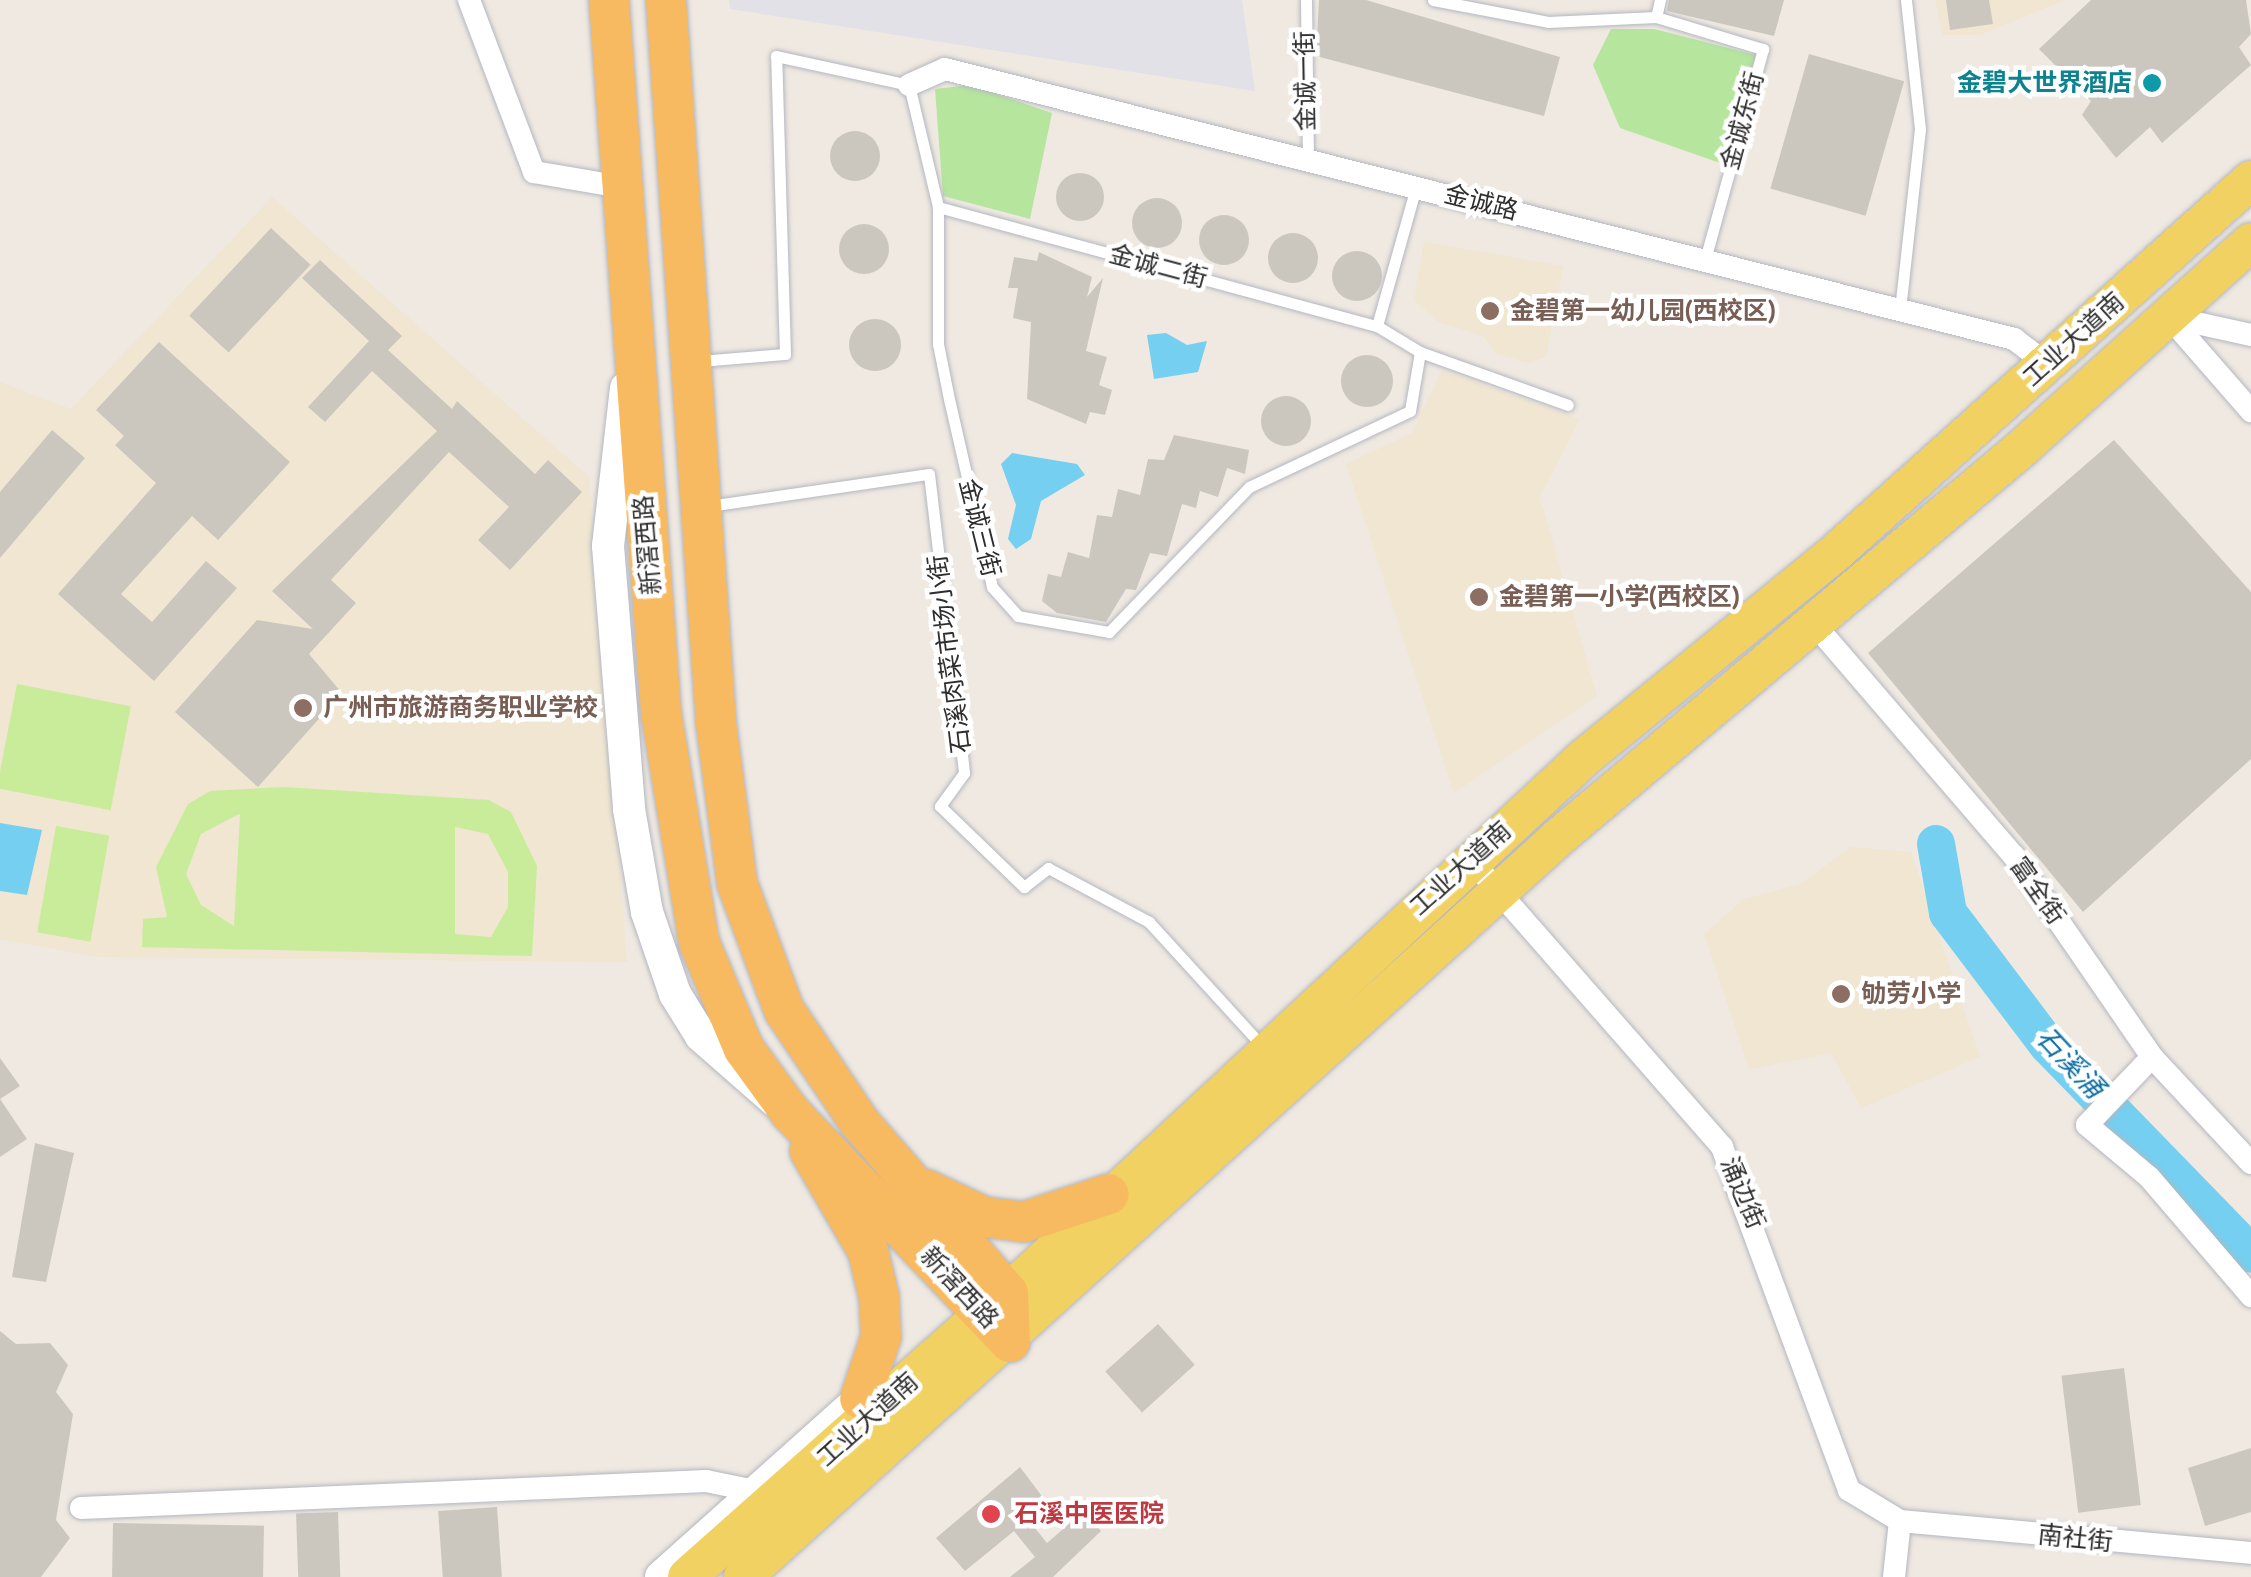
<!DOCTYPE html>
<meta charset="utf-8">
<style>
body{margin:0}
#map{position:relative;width:2251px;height:1577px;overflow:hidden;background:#efe9e1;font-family:"Varela Round","Noto Sans SC",sans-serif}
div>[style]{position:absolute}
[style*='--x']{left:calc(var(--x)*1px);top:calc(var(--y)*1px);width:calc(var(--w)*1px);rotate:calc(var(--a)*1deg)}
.industrial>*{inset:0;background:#e3e1e8}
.education>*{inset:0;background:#f0e6d1}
.green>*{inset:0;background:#b6e59e}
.pitch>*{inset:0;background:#c9ec9a;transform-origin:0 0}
.water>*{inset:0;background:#75cff0}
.river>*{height:38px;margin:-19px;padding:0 19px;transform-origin:19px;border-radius:19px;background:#75cff0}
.building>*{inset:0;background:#cbc7bf;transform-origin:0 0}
.round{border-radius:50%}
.roads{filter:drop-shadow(0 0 2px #b4b7c1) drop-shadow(0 0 2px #b4b7c1)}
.service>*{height:11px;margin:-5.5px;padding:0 5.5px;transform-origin:5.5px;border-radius:5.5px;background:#fff}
.minor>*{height:22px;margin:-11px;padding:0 11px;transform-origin:11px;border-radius:11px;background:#fff}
.secondary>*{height:32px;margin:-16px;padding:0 16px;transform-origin:16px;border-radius:16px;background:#fff}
.primary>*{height:38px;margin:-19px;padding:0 19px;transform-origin:19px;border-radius:19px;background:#f2d163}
.trunk>*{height:40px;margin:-20px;padding:0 20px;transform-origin:20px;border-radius:20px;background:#f8ba60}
.dots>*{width:28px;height:28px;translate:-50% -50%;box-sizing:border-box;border:5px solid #fff;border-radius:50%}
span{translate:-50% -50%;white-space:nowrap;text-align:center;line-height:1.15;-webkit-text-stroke:9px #fff;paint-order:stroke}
.street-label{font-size:25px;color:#2e2e2e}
.culture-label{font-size:25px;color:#0d838f;font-weight:700}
.right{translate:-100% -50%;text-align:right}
.education-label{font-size:25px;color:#785e54;font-weight:700}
.left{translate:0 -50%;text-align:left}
.health-label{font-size:25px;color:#be3a42;font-weight:700}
.water-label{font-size:28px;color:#0d6fa3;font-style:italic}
</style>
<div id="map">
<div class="industrial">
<div style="clip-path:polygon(729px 0,1242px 0,1255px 91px,730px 9px)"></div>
</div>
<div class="education">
<div style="clip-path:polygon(1935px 0,2065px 0,1980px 35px,1943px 35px)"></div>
<div style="clip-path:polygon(272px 197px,589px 477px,627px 962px,98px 957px,0 939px,0 382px,71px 409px)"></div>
<div style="clip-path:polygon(1424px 242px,1563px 266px,1546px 357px,1528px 363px,1496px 353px,1483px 336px,1439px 322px,1414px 300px)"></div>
<div style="clip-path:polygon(1442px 370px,1580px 419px,1540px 497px,1597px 696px,1454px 793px,1346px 464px,1412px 433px)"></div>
<div style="clip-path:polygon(1850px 847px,1911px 852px,1980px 1057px,1861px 1108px,1831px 1053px,1749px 1069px,1704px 934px,1744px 899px,1801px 884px)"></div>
</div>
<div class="green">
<div style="clip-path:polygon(1611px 29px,1654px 29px,1756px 55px,1723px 164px,1620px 128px,1593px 65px)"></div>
<div style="clip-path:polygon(969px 85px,1052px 113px,1030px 219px,943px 196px,935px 89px)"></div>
</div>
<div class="pitch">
<div style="left:17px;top:684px;width:116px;height:106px;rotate:11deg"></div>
<div style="clip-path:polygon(evenodd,284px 787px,489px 800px,511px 812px,537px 866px,532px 956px,142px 947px,143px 919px,167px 917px,156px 867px,188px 804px,210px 791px,284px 787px,239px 814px,240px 815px,234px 926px,201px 905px,186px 874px,201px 834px,239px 814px,284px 787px,455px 827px,488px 834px,508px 872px,508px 907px,491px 937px,455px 934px,455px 827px)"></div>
<div style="left:56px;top:826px;width:54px;height:108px;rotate:10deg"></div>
</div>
<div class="water">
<div style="clip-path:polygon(1166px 333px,1187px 345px,1207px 341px,1198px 372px,1154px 379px,1147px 335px)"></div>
<div style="clip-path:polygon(1012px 453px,1077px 464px,1085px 475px,1041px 501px,1031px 539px,1016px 549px,1008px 539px,1016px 505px,1001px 464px)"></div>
<div style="clip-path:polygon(0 823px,42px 830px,27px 895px,0 891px)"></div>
</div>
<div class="river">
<div style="--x:1936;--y:844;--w:70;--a:80.1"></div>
<div style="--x:1948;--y:913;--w:166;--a:52.9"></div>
<div style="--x:2048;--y:1045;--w:291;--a:45.8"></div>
</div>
<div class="building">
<div style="clip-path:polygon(1319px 0,1366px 0,1560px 57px,1544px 116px,1316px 56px)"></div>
<div style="clip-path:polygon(1669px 0,1784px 0,1774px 36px,1667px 11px)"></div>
<div style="clip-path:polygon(1946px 0,1989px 0,1993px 24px,1950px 30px)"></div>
<div style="clip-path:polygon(2091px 0,2246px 0,2251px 34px,2239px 47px,2251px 65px,2162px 143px,2150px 127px,2116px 158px,2082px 115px,2091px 101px,2039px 49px)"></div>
<div style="left:1809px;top:54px;width:99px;height:140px;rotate:16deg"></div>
<div class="round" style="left:830px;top:131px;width:50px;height:50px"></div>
<div class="round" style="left:1056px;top:173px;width:48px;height:48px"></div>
<div class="round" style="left:1132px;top:198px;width:50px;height:50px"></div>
<div class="round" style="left:1199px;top:215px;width:50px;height:50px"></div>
<div class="round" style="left:839px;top:224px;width:50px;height:50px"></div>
<div style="left:271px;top:228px;width:54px;height:120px;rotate:43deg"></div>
<div class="round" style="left:1268px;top:233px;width:50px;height:50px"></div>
<div class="round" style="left:1332px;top:251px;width:50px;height:50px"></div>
<div style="clip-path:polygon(1039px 252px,1092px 277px,1087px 297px,1103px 278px,1086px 351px,1107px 357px,1099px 385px,1112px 390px,1105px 415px,1090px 412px,1086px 424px,1027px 399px,1031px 322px,1013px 318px,1018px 288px,1008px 288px,1014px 257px,1037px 261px)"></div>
<div style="clip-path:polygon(320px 260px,402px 336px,388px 350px,452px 409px,457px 401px,535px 474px,548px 460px,582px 492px,510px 570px,478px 540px,509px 507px,449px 452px,331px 580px,356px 603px,309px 654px,342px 693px,258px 787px,175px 712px,257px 620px,313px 629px,272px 591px,437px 431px,372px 371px,325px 422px,308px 407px,369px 341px,302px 278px)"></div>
<div class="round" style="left:849px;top:319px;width:52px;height:52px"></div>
<div style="clip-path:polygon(159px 342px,290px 462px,218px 540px,192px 516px,121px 594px,152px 622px,206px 561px,237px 588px,154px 681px,58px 594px,156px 483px,115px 445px,124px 436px,96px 410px)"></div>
<div class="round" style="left:1341px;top:355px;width:52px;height:52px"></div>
<div class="round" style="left:1261px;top:396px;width:50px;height:50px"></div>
<div style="clip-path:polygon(52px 430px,85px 458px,0 558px,0 492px)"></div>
<div style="clip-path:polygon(1174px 435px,1249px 450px,1245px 474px,1227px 468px,1218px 497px,1200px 491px,1196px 508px,1182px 504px,1167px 556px,1150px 553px,1136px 590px,1126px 589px,1106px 622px,1057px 613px,1042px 601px,1048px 574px,1061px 577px,1068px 552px,1089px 558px,1097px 515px,1112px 517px,1118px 489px,1140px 495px,1148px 459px,1164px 460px)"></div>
<div style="clip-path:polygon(2114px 440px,2251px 592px,2251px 759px,2083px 912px,1868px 653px)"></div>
<div style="clip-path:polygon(0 1058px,20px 1086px,0 1099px,27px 1139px,0 1157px)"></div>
<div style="clip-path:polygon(35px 1143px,74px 1153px,46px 1282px,12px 1277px)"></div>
<div style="left:1158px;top:1324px;width:55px;height:71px;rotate:48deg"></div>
<div style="clip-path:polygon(0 1331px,16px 1344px,50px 1343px,68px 1365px,56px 1392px,73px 1414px,56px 1520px,70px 1538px,41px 1577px,0 1577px)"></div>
<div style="left:2124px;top:1368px;width:138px;height:63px;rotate:83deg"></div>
<div style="clip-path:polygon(2251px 1448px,2251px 1512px,2205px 1526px,2188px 1468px)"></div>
<div style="clip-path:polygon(1020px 1467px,1044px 1499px,1026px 1517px,1047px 1543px,1084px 1511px,1101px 1531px,1053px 1577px,1010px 1577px,1035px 1557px,1014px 1531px,965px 1571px,936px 1538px)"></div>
<div style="left:497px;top:1507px;width:70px;height:59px;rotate:86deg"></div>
<div style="left:338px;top:1512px;width:65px;height:42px;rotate:88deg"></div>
<div style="left:113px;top:1523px;width:151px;height:54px;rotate:1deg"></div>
</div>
<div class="roads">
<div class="service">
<div style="--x:1306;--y:0;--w:160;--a:89.3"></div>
<div style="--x:1433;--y:0;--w:117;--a:10.8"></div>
<div style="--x:1548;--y:22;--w:108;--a:-2.7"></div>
<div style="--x:1660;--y:0;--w:17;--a:103"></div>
<div style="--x:1656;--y:17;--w:112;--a:16.7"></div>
<div style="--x:1763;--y:49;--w:219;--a:105.4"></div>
<div style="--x:1416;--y:187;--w:144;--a:105.7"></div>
<div style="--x:1377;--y:326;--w:50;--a:31.2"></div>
<div style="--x:938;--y:207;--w:455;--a:15.2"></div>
<div style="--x:1900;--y:310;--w:182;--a:-83.7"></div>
<div style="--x:1920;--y:129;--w:130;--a:-96.2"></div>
<div style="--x:699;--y:361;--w:86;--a:-4.7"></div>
<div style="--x:785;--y:354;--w:298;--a:-91.7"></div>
<div style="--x:776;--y:56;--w:136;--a:12.3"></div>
<div style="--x:909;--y:85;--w:125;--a:76.6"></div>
<div style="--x:938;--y:207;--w:137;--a:90"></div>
<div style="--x:938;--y:344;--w:56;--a:78.7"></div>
<div style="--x:949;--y:399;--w:193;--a:77.1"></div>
<div style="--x:992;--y:587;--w:39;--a:48"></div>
<div style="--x:1018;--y:616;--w:92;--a:10"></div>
<div style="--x:1109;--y:632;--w:202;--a:-46"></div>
<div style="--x:1249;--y:487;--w:178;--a:-25.3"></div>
<div style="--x:1410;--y:411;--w:60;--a:-80.4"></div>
<div style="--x:1420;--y:352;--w:157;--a:19.7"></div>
<div style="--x:709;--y:506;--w:222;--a:-8.3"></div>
<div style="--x:929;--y:474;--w:301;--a:83.3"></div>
<div style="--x:964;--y:773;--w:41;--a:126"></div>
<div style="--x:940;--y:806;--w:117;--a:44"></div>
<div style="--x:1024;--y:887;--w:31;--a:-38"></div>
<div style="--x:1048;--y:868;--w:115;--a:28.1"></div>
<div style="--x:1149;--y:922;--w:169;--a:47.6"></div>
</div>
<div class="minor">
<div style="--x:469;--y:0;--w:184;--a:69.3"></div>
<div style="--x:534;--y:172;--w:89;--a:9.7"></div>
<div style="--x:909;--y:85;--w:39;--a:-24"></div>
<div style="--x:945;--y:69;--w:1103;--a:14.17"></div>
<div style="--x:2014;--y:339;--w:41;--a:37.1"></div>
<div style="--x:2169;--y:317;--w:125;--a:48.9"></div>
<div style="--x:2169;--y:317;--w:84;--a:12.4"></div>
<div style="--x:1815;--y:625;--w:305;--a:49.3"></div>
<div style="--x:2014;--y:856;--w:244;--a:55.5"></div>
<div style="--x:2152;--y:1057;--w:145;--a:47"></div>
<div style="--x:1471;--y:860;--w:381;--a:48.8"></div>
<div style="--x:1722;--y:1147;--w:366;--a:69.7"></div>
<div style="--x:1849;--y:1490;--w:60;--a:31.3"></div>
<div style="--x:2152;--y:1057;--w:94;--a:133.7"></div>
<div style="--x:2087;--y:1125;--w:81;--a:40"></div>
<div style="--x:2149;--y:1177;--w:157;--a:49.4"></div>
<div style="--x:81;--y:1508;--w:626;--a:-2.47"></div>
<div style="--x:706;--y:1481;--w:50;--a:11.5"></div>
<div style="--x:1900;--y:1521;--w:352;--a:5.2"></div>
<div style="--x:1894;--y:1577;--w:56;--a:-83.9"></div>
</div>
<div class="secondary">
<div style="--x:626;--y:388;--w:159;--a:96.5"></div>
<div style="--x:608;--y:546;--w:264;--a:85.4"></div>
<div style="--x:629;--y:809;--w:105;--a:80.1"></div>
<div style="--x:647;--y:912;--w:87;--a:71.1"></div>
<div style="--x:675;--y:994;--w:49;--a:58.2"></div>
<div style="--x:701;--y:1036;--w:97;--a:41.2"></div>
<div style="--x:661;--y:1577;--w:267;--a:-41.8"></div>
</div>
<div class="primary">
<div style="--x:687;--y:1577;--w:449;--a:-41.6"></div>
<div style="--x:1023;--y:1279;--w:767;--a:-42.89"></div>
<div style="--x:1585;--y:757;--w:321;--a:-39.2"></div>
<div style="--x:1834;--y:554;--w:560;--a:-41.89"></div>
<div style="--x:743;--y:1577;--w:1102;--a:-42.2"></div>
<div style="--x:1559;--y:837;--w:603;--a:-40.02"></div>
<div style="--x:2021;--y:449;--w:309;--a:-42"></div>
</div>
<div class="trunk">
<div style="--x:609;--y:0;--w:714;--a:85.82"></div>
<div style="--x:661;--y:712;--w:233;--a:80.6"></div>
<div style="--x:699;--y:942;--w:116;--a:67.2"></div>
<div style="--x:744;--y:1049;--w:78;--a:53.9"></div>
<div style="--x:790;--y:1112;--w:318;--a:46.3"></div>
<div style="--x:666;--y:0;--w:725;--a:86.04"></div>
<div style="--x:716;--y:723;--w:161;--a:82.5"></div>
<div style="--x:737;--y:883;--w:135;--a:69.7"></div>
<div style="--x:784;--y:1010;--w:136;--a:56.1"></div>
<div style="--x:860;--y:1123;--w:225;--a:49"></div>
<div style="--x:1008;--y:1293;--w:49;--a:87.7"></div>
<div style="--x:810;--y:1151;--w:116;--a:59.9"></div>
<div style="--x:868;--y:1251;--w:47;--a:76.6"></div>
<div style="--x:879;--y:1297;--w:40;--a:87.1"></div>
<div style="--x:881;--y:1337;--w:65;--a:108.7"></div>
<div style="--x:927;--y:1190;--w:63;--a:25.3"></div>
<div style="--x:984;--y:1217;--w:40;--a:7.1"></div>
<div style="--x:1024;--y:1222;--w:89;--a:-18.2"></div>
</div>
</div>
<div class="dots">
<div style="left:2152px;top:83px;background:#0f9aa8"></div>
<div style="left:1490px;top:311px;background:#8d6e63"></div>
<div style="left:1479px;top:597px;background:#8d6e63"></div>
<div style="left:303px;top:708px;background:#8d6e63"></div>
<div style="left:1841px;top:994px;background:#8d6e63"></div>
<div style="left:991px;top:1514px;background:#e0444e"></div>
</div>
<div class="street-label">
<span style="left:1306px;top:81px;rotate:-91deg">金诚一街</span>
<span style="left:1743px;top:121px;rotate:-75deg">金诚东街</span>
<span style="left:1481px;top:203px;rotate:14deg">金诚路</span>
<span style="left:1158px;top:267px;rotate:15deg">金诚二街</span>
<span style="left:2074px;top:340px;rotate:-42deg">工业大道南</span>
<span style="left:979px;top:528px;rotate:76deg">金诚三街</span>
<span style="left:648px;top:545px;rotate:-95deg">新滘西路</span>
<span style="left:950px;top:654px;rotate:-97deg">石溪肉菜市场小街</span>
<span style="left:1461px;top:869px;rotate:-42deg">工业大道南</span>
<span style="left:2037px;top:891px;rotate:55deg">富全街</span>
<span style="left:1742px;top:1193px;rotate:67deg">涌边街</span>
<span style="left:959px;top:1288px;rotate:47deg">新滘西路</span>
<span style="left:868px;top:1420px;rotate:-42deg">工业大道南</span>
<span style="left:2075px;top:1539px;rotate:6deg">南社街</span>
</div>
<div class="culture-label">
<span class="right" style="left:2132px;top:83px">金碧大世界酒店</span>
</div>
<div class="education-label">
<span class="left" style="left:1510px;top:311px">金碧第一幼儿园(西校区)</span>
<span class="left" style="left:1499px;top:597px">金碧第一小学(西校区)</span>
<span class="left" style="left:323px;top:708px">广州市旅游商务职业学校</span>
<span class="left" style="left:1861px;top:994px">劬劳小学</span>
</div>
<div class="health-label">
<span class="left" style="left:1014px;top:1514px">石溪中医医院</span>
</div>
<div class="water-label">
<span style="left:2070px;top:1063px;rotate:47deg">石溪涌</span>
</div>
</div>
